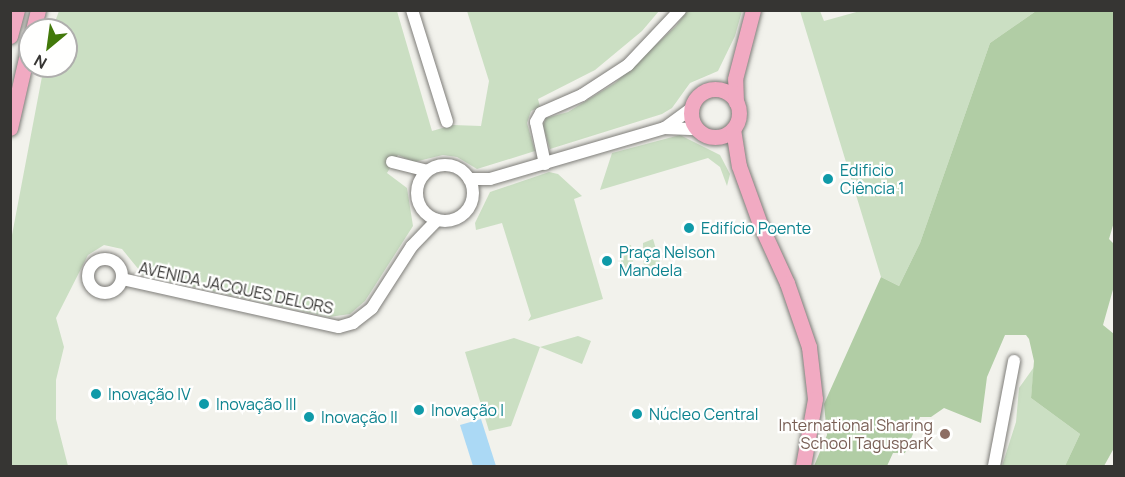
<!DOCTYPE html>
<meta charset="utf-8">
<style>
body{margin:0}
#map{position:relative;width:1125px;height:477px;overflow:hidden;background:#f2f2ec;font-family:Manrope,sans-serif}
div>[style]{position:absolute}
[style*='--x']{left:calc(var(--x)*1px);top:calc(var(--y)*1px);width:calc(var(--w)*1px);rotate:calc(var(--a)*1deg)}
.green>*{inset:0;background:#cbdfc3}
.forest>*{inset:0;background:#b1cda5}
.water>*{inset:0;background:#abd9f5}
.roads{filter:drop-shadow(0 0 2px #7e7d79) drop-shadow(0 0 2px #7e7d79)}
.minor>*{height:12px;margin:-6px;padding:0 6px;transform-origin:6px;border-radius:6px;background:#fff}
.minor>.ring{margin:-6px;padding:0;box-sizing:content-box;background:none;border:12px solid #fff;border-radius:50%}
.major>*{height:15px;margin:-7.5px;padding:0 7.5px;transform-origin:7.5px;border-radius:7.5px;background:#f1aac2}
.major>.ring{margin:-7.5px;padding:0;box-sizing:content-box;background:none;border:15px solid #f1aac2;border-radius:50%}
.dots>*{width:16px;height:16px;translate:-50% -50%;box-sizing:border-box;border:3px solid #fffffe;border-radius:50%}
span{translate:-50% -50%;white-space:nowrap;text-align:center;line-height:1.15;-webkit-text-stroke:4.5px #fffffe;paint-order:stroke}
.culture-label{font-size:16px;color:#0d838f}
.left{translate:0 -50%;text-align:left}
.street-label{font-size:16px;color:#363533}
.education-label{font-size:16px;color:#785e54}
.right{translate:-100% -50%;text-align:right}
.frame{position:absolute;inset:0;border:12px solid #363533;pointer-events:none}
.north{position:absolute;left:18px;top:18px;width:60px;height:60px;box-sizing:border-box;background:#fffffe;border:2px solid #afaead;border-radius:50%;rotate:209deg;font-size:16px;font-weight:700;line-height:24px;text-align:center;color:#363533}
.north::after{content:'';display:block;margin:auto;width:21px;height:27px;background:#42790a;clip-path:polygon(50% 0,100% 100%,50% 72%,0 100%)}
</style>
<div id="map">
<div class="green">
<div style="clip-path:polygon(697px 10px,742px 11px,735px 36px,718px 71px,690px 83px,672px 108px,662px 114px,550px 149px,543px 126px,546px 118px,568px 112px,615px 83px,676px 26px,687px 11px)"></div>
<div style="clip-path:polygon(59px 11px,397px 11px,432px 131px,453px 125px,481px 126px,489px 81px,467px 11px,659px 11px,642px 31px,595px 70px,538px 99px,540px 107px,531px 111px,527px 123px,535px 151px,477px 169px,457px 157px,443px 155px,414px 162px,398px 155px,387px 173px,407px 188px,413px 226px,365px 301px,350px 314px,329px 317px,144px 276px,122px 249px,104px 245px,88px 255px,56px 318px,64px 347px,56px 380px,56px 419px,68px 466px,11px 466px,12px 235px,44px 66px,66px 66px,66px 30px,52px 30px)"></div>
<div style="clip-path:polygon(800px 11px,820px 11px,824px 21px,860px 11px,1036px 11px,990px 43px,920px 243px,899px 286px,881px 277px)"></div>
<div style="clip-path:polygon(680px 135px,720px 155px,730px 174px,727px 186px,720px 167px,708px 158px,600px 190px,612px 153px)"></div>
<div style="clip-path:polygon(549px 172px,558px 174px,582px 196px,574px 199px,603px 299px,528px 321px,531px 316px,502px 223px,476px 230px,475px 223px,490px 192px)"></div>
<div style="clip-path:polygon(653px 239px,664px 275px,644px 274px,643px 243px)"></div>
<div style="clip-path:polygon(631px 245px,635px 275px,620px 277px,622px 248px)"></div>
<div style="clip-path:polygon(578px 336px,591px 341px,582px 364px,540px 347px,511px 426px,489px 431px,465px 352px,514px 338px,540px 347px)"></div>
<div style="clip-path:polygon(1034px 367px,1031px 398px,1080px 434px,1065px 466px,1002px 466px,1016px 422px,1019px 388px)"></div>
</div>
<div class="forest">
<div style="clip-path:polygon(1036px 11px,1114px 11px,1114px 222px,1109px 239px,1114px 244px,1114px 286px,1103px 325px,1114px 334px,1114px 448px,1104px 466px,1065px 466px,1080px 434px,1031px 398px,1034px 361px,1029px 339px,1026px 335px,1005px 335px,987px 377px,981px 423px,944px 408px,931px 417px,920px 417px,905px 453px,893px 453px,887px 466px,814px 466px,827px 435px,824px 404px,881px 277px,899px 286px,920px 243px,990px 43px)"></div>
</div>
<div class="water">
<div style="clip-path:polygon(481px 419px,496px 466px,473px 466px,460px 425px)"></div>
</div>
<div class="roads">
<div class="minor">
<div style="--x:412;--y:10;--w:117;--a:72.6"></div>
<div style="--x:666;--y:127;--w:32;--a:-36"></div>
<div style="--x:392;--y:162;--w:36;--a:14"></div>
<div style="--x:545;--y:164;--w:43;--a:-102.1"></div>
<div style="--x:536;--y:122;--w:10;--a:-61"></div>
<div style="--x:541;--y:113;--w:45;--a:-23.7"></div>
<div style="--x:582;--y:95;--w:55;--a:-33.1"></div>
<div style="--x:628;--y:65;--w:76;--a:-46.6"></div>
<div class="ring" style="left:417px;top:165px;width:44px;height:44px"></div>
<div style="--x:469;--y:179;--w:21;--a:0"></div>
<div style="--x:490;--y:179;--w:181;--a:-16.3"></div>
<div style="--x:664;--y:128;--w:33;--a:2"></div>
<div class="ring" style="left:88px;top:259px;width:22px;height:22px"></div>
<div style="--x:122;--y:279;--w:222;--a:12.5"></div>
<div style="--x:339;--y:327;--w:15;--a:-16"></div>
<div style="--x:353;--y:323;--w:24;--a:-38"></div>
<div style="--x:372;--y:308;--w:74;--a:-57.2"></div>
<div style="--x:412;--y:246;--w:36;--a:-46"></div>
<div style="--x:994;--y:466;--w:107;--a:-79.2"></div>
</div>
<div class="major">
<div style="--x:33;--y:30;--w:21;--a:-76"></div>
<div style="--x:10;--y:36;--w:27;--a:-75"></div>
<div class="ring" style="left:691px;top:89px;width:33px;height:33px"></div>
<div style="--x:736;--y:102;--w:23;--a:-92"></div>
<div style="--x:735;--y:79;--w:71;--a:-75.4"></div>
<div style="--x:10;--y:128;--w:89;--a:-77.1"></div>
<div style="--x:733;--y:129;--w:37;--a:81"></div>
<div style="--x:739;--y:166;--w:62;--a:70.1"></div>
<div style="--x:760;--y:224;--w:65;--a:65.4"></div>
<div style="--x:787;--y:283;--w:68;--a:71"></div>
<div style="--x:809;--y:347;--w:52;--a:83.4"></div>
<div style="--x:815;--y:399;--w:68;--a:100.2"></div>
</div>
</div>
<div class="dots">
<div style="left:828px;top:179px;background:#0f9aa8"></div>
<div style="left:689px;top:228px;background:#0f9aa8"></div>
<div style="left:607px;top:261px;background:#0f9aa8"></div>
<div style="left:96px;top:394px;background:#0f9aa8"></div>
<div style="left:204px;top:404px;background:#0f9aa8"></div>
<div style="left:419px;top:410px;background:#0f9aa8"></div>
<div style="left:637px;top:414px;background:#0f9aa8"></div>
<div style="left:309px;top:417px;background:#0f9aa8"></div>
<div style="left:945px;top:434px;background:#8d6e63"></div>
</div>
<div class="culture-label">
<span class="left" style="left:840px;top:179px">Edificio<br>Ciência 1</span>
<span class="left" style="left:701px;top:228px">Edifício Poente</span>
<span class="left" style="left:619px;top:261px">Praça Nelson<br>Mandela</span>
<span class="left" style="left:108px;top:394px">Inovação IV</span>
<span class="left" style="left:216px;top:404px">Inovação III</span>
<span class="left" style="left:431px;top:410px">Inovação I</span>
<span class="left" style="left:649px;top:414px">Núcleo Central</span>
<span class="left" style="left:321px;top:417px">Inovação II</span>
</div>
<div class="street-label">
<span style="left:236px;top:288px;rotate:12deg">AVENIDA JACQUES DELORS</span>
</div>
<div class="education-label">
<span class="right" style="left:933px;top:434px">International Sharing<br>School TagusparK</span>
</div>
<div class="frame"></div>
<div class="north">N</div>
</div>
